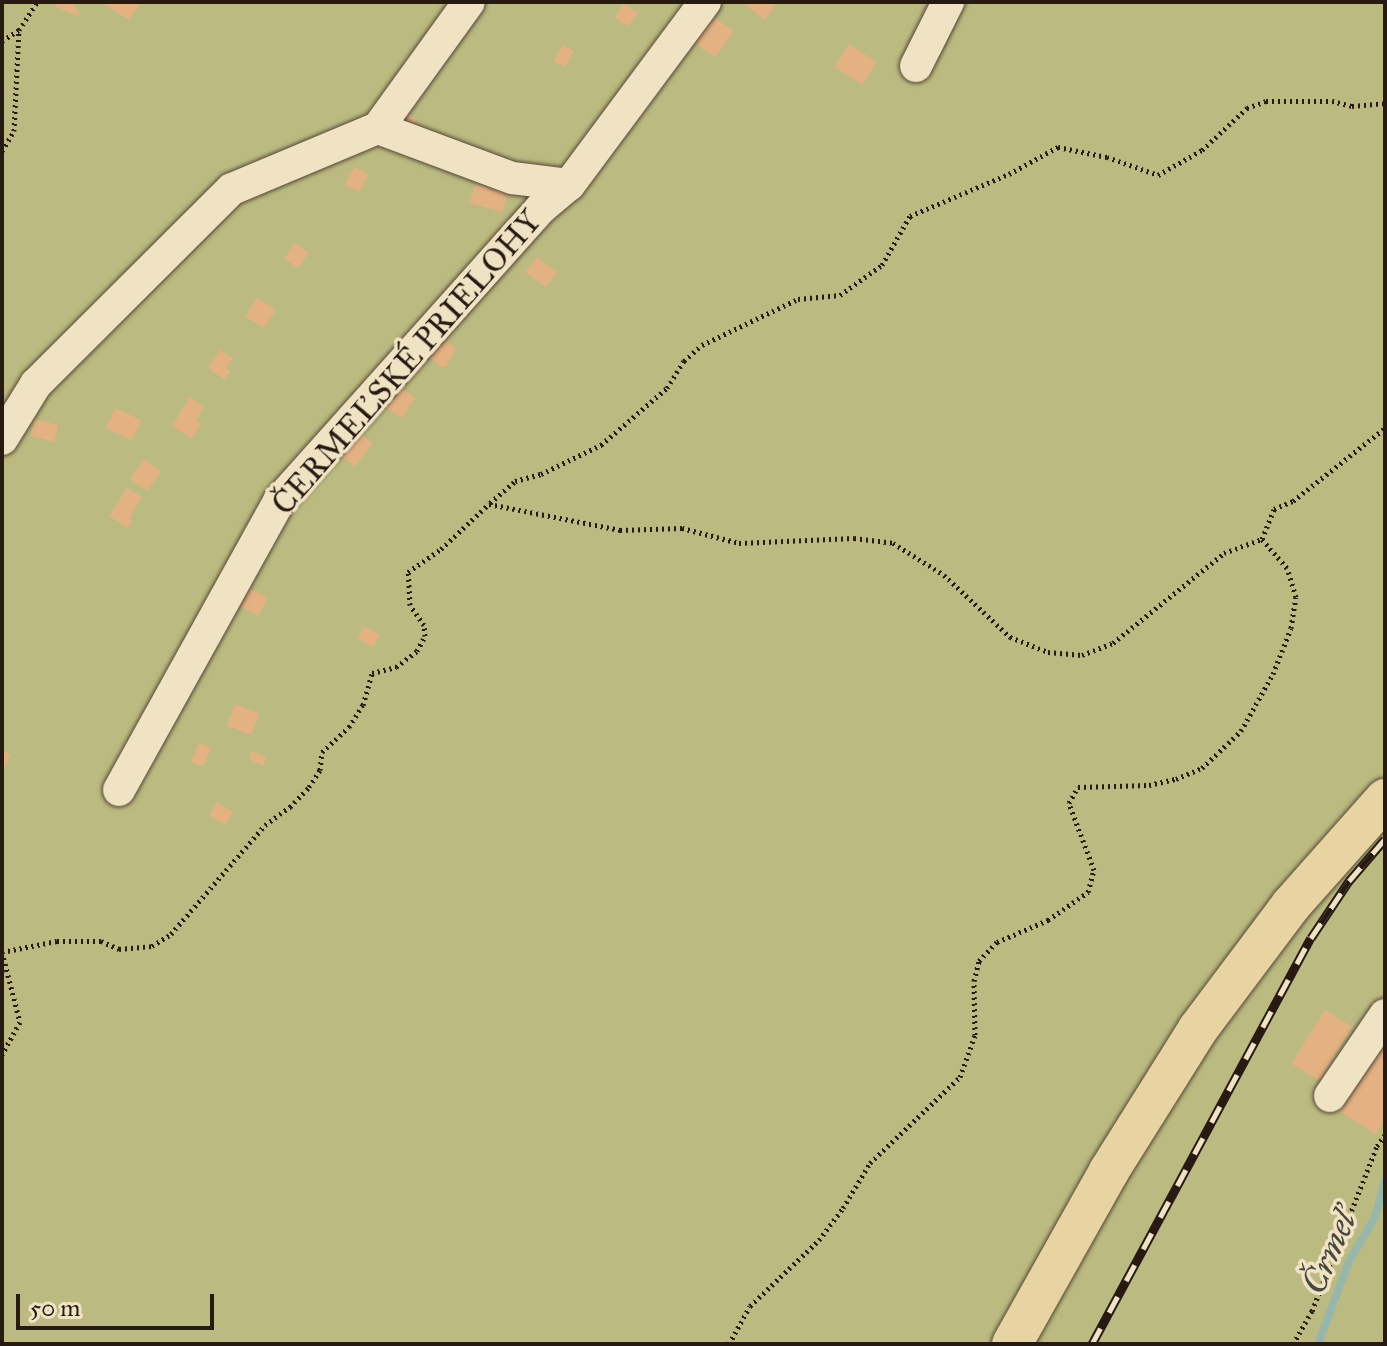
<!DOCTYPE html>
<meta charset="utf-8">
<style>
body{margin:0}
#map{position:relative;width:1387px;height:1346px;overflow:hidden;background:#e8d4a3;font-family:"IM FELL Great Primer",serif}
div>[style]{position:absolute}
[style*='--x']{left:calc(var(--x)*1px);top:calc(var(--y)*1px);width:calc(var(--w)*1px);rotate:calc(var(--a)*1deg)}
.green>*{inset:0;background:#bbbb81;transform-origin:0 0}
.stream>*{height:8px;margin:-4px;padding:0 4px;transform-origin:4px;border-radius:4px;background:#98b7ab}
.building>*{inset:0;background:#e4b183;transform-origin:0 0}
.path>*{height:5px;margin-top:-2.5px;transform-origin:0;background:repeating-linear-gradient(90deg,#261a13 0 2px,transparent 0 6px)}
.roads{filter:drop-shadow(0 0 2px #564837) drop-shadow(0 0 2px #564837)}
.minor>*{height:32px;margin:-16px;padding:0 16px;transform-origin:16px;border-radius:16px;background:#f0e3c3}
.major>*{height:40px;margin:-20px;padding:0 20px;transform-origin:20px;border-radius:20px;background:#e8d4a3}
.rail>*{height:9px;margin-top:-4.5px;transform-origin:0;background:repeating-linear-gradient(90deg,#f0e3c3 0 18px,#261a13 0 36px);box-sizing:border-box;border-block:2px solid #261a13}
span{translate:-50% -50%;white-space:nowrap;text-align:center;line-height:1.15;-webkit-text-stroke:7px #f0e3c3;paint-order:stroke}
.street-label{font-size:32px;color:#261a13}
.water-label{font-size:34px;color:#484941;font-style:italic}
.frame{position:absolute;inset:0;border:4px solid #261a13;pointer-events:none}
.scale{position:absolute;left:16px;top:1294px;width:198px;height:36px;box-sizing:border-box;border:4px solid #261a13;border-top:0;padding-left:10px;font-size:24px;line-height:28px;white-space:nowrap;color:#261a13;-webkit-text-stroke:6px #f0e3c3;paint-order:stroke}
</style>
<div id="map">
<div class="green">
<div style="left:2px;top:2px;width:1383px;height:1342px"></div>
</div>
<div class="stream">
<div style="--x:1318;--y:1344;--w:89;--a:-69.5"></div>
<div style="--x:1349;--y:1261;--w:51;--a:-59.4"></div>
<div style="--x:1375;--y:1217;--w:38;--a:-75"></div>
</div>
<div class="building">
<div style="clip-path:polygon(59px 2px,71px 2px,80px 12px,77px 15px,54px 6px)"></div>
<div style="clip-path:polygon(100px 2px,141px 2px,129px 20px)"></div>
<div style="clip-path:polygon(742px 2px,778px 2px,765px 20px)"></div>
<div style="clip-path:polygon(624px 3px,638px 13px,628px 26px,615px 18px)"></div>
<div style="left:714px;top:17px;width:24px;height:32px;rotate:35deg"></div>
<div style="left:849px;top:44px;width:33px;height:27px;rotate:33deg"></div>
<div style="left:562px;top:45px;width:13px;height:18px;rotate:27deg"></div>
<div style="left:402px;top:109px;width:18px;height:19px;rotate:34deg"></div>
<div style="left:354px;top:167px;width:16px;height:20px;rotate:27deg"></div>
<div style="left:475px;top:184px;width:34px;height:20px;rotate:15deg"></div>
<div style="left:294px;top:243px;width:17px;height:19px;rotate:31deg"></div>
<div style="left:537px;top:257px;width:25px;height:19px;rotate:37deg"></div>
<div style="left:257px;top:298px;width:22px;height:22px;rotate:32deg"></div>
<div style="clip-path:polygon(442px 337px,456px 349px,446px 366px,441px 367px,426px 354px)"></div>
<div style="clip-path:polygon(220px 350px,233px 358px,226px 368px,231px 371px,225px 380px,208px 368px)"></div>
<div style="left:398px;top:386px;width:21px;height:24px;rotate:35deg"></div>
<div style="clip-path:polygon(190px 397px,204px 407px,196px 421px,201px 424px,192px 438px,172px 426px)"></div>
<div style="left:115px;top:408px;width:29px;height:22px;rotate:25deg"></div>
<div style="left:35px;top:419px;width:24px;height:17px;rotate:15deg"></div>
<div style="left:356px;top:430px;width:21px;height:30px;rotate:37deg"></div>
<div style="left:144px;top:459px;width:21px;height:24px;rotate:35deg"></div>
<div style="clip-path:polygon(127px 488px,142px 497px,129px 518px,133px 521px,128px 528px,109px 516px)"></div>
<div style="left:248px;top:588px;width:22px;height:20px;rotate:27deg"></div>
<div style="left:364px;top:626px;width:18px;height:14px;rotate:29deg"></div>
<div style="left:235px;top:704px;width:26px;height:23px;rotate:21deg"></div>
<div style="left:199px;top:743px;width:13px;height:20px;rotate:23deg"></div>
<div style="clip-path:polygon(2px 751px,10px 754px,5px 767px,2px 766px)"></div>
<div style="clip-path:polygon(251px 751px,267px 757px,263px 766px,249px 759px)"></div>
<div style="left:217px;top:802px;width:19px;height:15px;rotate:32deg"></div>
<div style="left:1325px;top:1010px;width:32px;height:63px;rotate:32deg"></div>
<div style="clip-path:polygon(1381px 1044px,1385px 1046px,1385px 1119px,1376px 1134px,1339px 1111px)"></div>
</div>
<div class="path">
<div style="--x:2;--y:41;--w:20;--a:-33"></div>
<div style="--x:2;--y:151;--w:23;--a:-59"></div>
<div style="--x:14;--y:131;--w:101;--a:-87.2"></div>
<div style="--x:19;--y:30;--w:33;--a:-57"></div>
<div style="--x:490;--y:503;--w:33;--a:-41"></div>
<div style="--x:515;--y:481;--w:27;--a:-15"></div>
<div style="--x:541;--y:474;--w:67;--a:-25.8"></div>
<div style="--x:601;--y:445;--w:87;--a:-40.8"></div>
<div style="--x:667;--y:388;--w:32;--a:-58"></div>
<div style="--x:684;--y:361;--w:24;--a:-42"></div>
<div style="--x:702;--y:345;--w:106;--a:-25.6"></div>
<div style="--x:798;--y:299;--w:42;--a:-5.4"></div>
<div style="--x:840;--y:295;--w:52;--a:-35.5"></div>
<div style="--x:882;--y:265;--w:56;--a:-60.3"></div>
<div style="--x:910;--y:216;--w:108;--a:-23"></div>
<div style="--x:1009;--y:174;--w:56;--a:-28.9"></div>
<div style="--x:1058;--y:147;--w:50;--a:11.5"></div>
<div style="--x:1107;--y:157;--w:54;--a:19.4"></div>
<div style="--x:1158;--y:175;--w:51;--a:-29.6"></div>
<div style="--x:1202;--y:150;--w:62;--a:-43"></div>
<div style="--x:1247;--y:108;--w:20;--a:-20"></div>
<div style="--x:1266;--y:101;--w:66;--a:0"></div>
<div style="--x:1332;--y:101;--w:21;--a:14"></div>
<div style="--x:1352;--y:106;--w:33;--a:-5"></div>
<div style="--x:2;--y:952;--w:56;--a:-11.3"></div>
<div style="--x:57;--y:941;--w:44;--a:0"></div>
<div style="--x:101;--y:941;--w:20;--a:24"></div>
<div style="--x:119;--y:949;--w:33;--a:-5"></div>
<div style="--x:152;--y:946;--w:22;--a:-32"></div>
<div style="--x:171;--y:934;--w:144;--a:-49.2"></div>
<div style="--x:265;--y:825;--w:31;--a:-36"></div>
<div style="--x:290;--y:807;--w:28;--a:-46"></div>
<div style="--x:309;--y:787;--w:20;--a:-57"></div>
<div style="--x:320;--y:770;--w:18;--a:-84"></div>
<div style="--x:322;--y:752;--w:37;--a:-43"></div>
<div style="--x:349;--y:727;--w:26;--a:-58"></div>
<div style="--x:363;--y:705;--w:33;--a:-74"></div>
<div style="--x:372;--y:673;--w:25;--a:-14"></div>
<div style="--x:396;--y:667;--w:26;--a:-37"></div>
<div style="--x:417;--y:651;--w:17;--a:-62"></div>
<div style="--x:425;--y:636;--w:11;--a:-95"></div>
<div style="--x:424;--y:625;--w:24;--a:-125"></div>
<div style="--x:410;--y:605;--w:33;--a:-93"></div>
<div style="--x:408;--y:572;--w:40;--a:-34.9"></div>
<div style="--x:441;--y:549;--w:66;--a:-43.2"></div>
<div style="--x:489;--y:504;--w:134;--a:11.2"></div>
<div style="--x:620;--y:530;--w:62;--a:-1.8"></div>
<div style="--x:682;--y:528;--w:59;--a:14.7"></div>
<div style="--x:739;--y:543;--w:115;--a:-2.5"></div>
<div style="--x:854;--y:538;--w:39;--a:7"></div>
<div style="--x:893;--y:543;--w:60;--a:32.1"></div>
<div style="--x:944;--y:575;--w:91;--a:43.2"></div>
<div style="--x:1010;--y:637;--w:41;--a:21.5"></div>
<div style="--x:1048;--y:652;--w:34;--a:5"></div>
<div style="--x:1082;--y:655;--w:33;--a:-21"></div>
<div style="--x:1113;--y:643;--w:143;--a:-39"></div>
<div style="--x:1224;--y:553;--w:40;--a:-20.2"></div>
<div style="--x:2;--y:952;--w:72;--a:75.6"></div>
<div style="--x:20;--y:1022;--w:38;--a:119"></div>
<div style="--x:729;--y:1344;--w:43;--a:-61.1"></div>
<div style="--x:750;--y:1306;--w:95;--a:-43.7"></div>
<div style="--x:819;--y:1240;--w:40;--a:-53"></div>
<div style="--x:843;--y:1208;--w:52;--a:-59"></div>
<div style="--x:870;--y:1163;--w:124;--a:-43.7"></div>
<div style="--x:960;--y:1077;--w:45;--a:-70.3"></div>
<div style="--x:975;--y:1035;--w:54;--a:-91.1"></div>
<div style="--x:974;--y:981;--w:21;--a:-76"></div>
<div style="--x:979;--y:961;--w:26;--a:-47"></div>
<div style="--x:997;--y:942;--w:56;--a:-23.3"></div>
<div style="--x:1048;--y:920;--w:49;--a:-35"></div>
<div style="--x:1088;--y:892;--w:23;--a:-75"></div>
<div style="--x:1094;--y:870;--w:72;--a:-110.5"></div>
<div style="--x:1069;--y:803;--w:18;--a:-61"></div>
<div style="--x:1078;--y:787;--w:71;--a:-1.6"></div>
<div style="--x:1149;--y:785;--w:28;--a:-13"></div>
<div style="--x:1176;--y:779;--w:28;--a:-23"></div>
<div style="--x:1202;--y:768;--w:54;--a:-43.5"></div>
<div style="--x:1241;--y:731;--w:65;--a:-60.7"></div>
<div style="--x:1273;--y:674;--w:49;--a:-68.6"></div>
<div style="--x:1291;--y:628;--w:31;--a:-81"></div>
<div style="--x:1296;--y:597;--w:30;--a:-107"></div>
<div style="--x:1287;--y:568;--w:38;--a:-131"></div>
<div style="--x:1262;--y:539;--w:32;--a:-68"></div>
<div style="--x:1274;--y:509;--w:21;--a:-23"></div>
<div style="--x:1293;--y:501;--w:117;--a:-38.4"></div>
<div style="--x:1293;--y:1344;--w:38;--a:-60"></div>
<div style="--x:1312;--y:1311;--w:177;--a:-68.5"></div>
<div style="--x:1377;--y:1146;--w:14;--a:-54"></div>
</div>
<div class="roads">
<div class="minor">
<div style="--x:916;--y:66;--w:72;--a:-63.4"></div>
<div style="--x:378;--y:128;--w:143;--a:20.5"></div>
<div style="--x:512;--y:178;--w:57;--a:7"></div>
<div style="--x:2;--y:439;--w:65;--a:-58.3"></div>
<div style="--x:36;--y:384;--w:276;--a:-44.9"></div>
<div style="--x:232;--y:189;--w:158;--a:-22.7"></div>
<div style="--x:378;--y:128;--w:155;--a:-54.2"></div>
<div style="--x:119;--y:790;--w:330;--a:-61"></div>
<div style="--x:279;--y:501;--w:392;--a:-48.2"></div>
<div style="--x:540;--y:209;--w:38;--a:-40"></div>
<div style="--x:569;--y:185;--w:228;--a:-53.4"></div>
<div style="--x:1330;--y:1096;--w:98;--a:-55.8"></div>
</div>
<div class="major">
<div style="--x:1012;--y:1344;--w:198;--a:-60.7"></div>
<div style="--x:1109;--y:1171;--w:168;--a:-57.9"></div>
<div style="--x:1198;--y:1029;--w:155;--a:-53.1"></div>
<div style="--x:1291;--y:905;--w:142;--a:-48.4"></div>
</div>
</div>
<div class="rail">
<div style="--x:1092;--y:1344;--w:461;--a:-61.7"></div>
<div style="--x:1311;--y:938;--w:69;--a:-56.3"></div>
<div style="--x:1349;--y:881;--w:55;--a:-49.4"></div>
</div>
<div class="street-label">
<span style="left:407px;top:363px;rotate:-49deg">ČERMEĽSKÉ PRIELOHY</span>
</div>
<div class="water-label">
<span style="left:1329px;top:1252px;rotate:-66deg">Črmeľ</span>
</div>
<div class="frame"></div>
<div class="scale">50 m</div>
</div>
